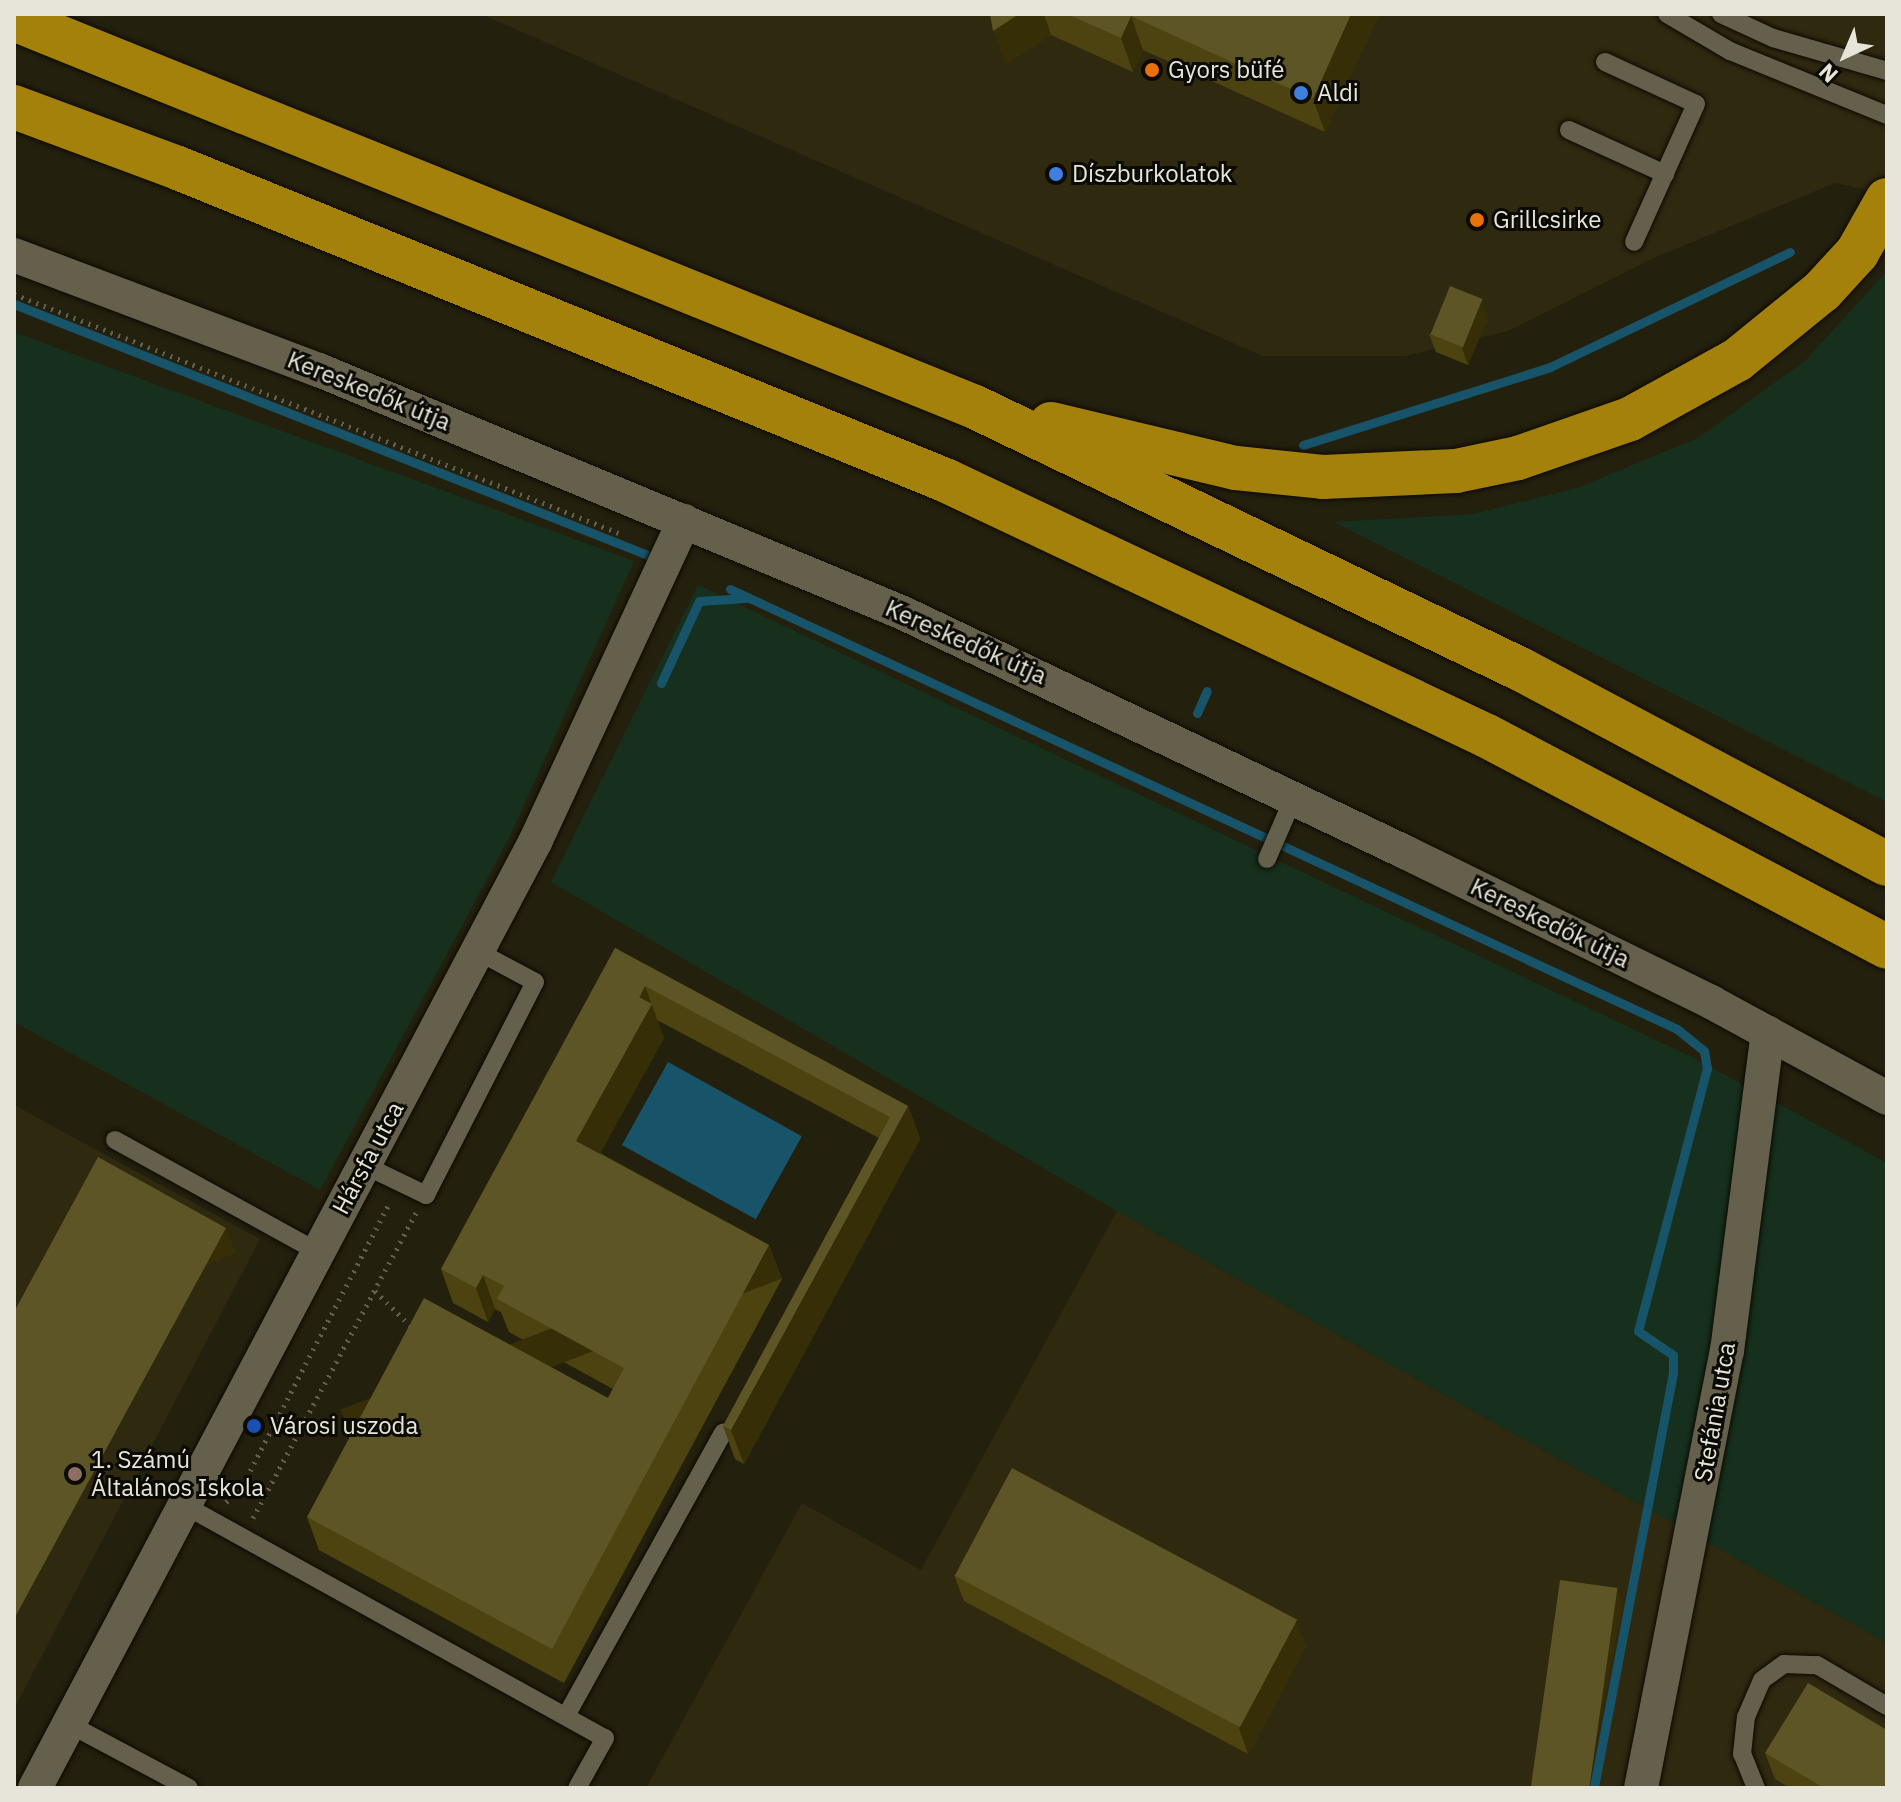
<!DOCTYPE html>
<meta charset="utf-8">
<style>
body{margin:0}
#map{position:relative;width:1901px;height:1802px;overflow:hidden;background:#24200e;font-family:"IBM Plex Sans",sans-serif}
div>[style]{position:absolute}
[style*='--x']{left:calc(var(--x)*1px);top:calc(var(--y)*1px);width:calc(var(--w)*1px);rotate:calc(var(--a)*1deg)}
.built>*{inset:0;background:#2f2910}
.green>*{inset:0;background:#16301d}
.water>*{inset:0;background:#175469;transform-origin:0 0}
.stream>*{height:9px;margin:-4.5px;padding:0 4.5px;transform-origin:4.5px;border-radius:4.5px;background:#175469}
.path>*{height:5px;margin-top:-2.5px;transform-origin:0;background:repeating-linear-gradient(90deg,#636050 0 2px,transparent 0 8px)}
.roads{filter:drop-shadow(0 0 2px #0d0900) drop-shadow(0 0 2px #0d0900)}
.service>*{height:18px;margin:-9px;padding:0 9px;transform-origin:9px;border-radius:9px;background:#64604c}
.minor>*{height:34px;margin:-17px;padding:0 17px;transform-origin:17px;border-radius:17px;background:#64604c}
.motorway>*{height:44px;margin:-22px;padding:0 22px;transform-origin:22px;border-radius:22px;background:#a3810b}
.wall>*{inset:0;background:#4d4310}
.shaded-wall>*{inset:0;background:#352e06;transform-origin:0 0}
.building>*{inset:0;background:#5d5526;transform-origin:0 0}
.dots>*{width:22px;height:22px;translate:-50% -50%;box-sizing:border-box;border:4px solid #0b0a04;border-radius:50%}
span{translate:-50% -50%;white-space:nowrap;text-align:center;line-height:1.15;-webkit-text-stroke:6px #0b0a04;paint-order:stroke}
.poi-label{font-size:24px;color:#e7e5da}
.left{translate:0 -50%;text-align:left}
.street-label{font-size:24px;color:#e7e5da}
.frame{position:absolute;inset:0;border:16px solid #e7e5da;pointer-events:none}
.north{position:absolute;left:1805px;top:16px;width:80px;height:80px;-webkit-text-stroke:6px #0b0a04;paint-order:stroke;rotate:224deg;font-size:22px;font-weight:700;line-height:32px;text-align:center;color:#e7e5da}
.north::after{content:'';display:block;margin:auto;width:28px;height:36px;background:#e7e5da;clip-path:polygon(50% 0,100% 100%,50% 72%,0 100%)}
</style>
<div id="map">
<div class="built">
<div style="clip-path:polygon(481px 14px,1887px 14px,1887px 194px,1835px 183px,1651px 259px,1508px 331px,1405px 356px,1263px 356px)"></div>
<div style="clip-path:polygon(14px 1105px,260px 1239px,14px 1709px)"></div>
<div style="clip-path:polygon(1117px 1211px,1887px 1643px,1887px 1788px,646px 1788px,802px 1503px,921px 1570px)"></div>
</div>
<div class="green">
<div style="clip-path:polygon(1887px 271px,1887px 802px,1334px 522px,1474px 514px,1577px 488px,1698px 438px,1805px 361px)"></div>
<div style="clip-path:polygon(14px 332px,634px 561px,509px 838px,320px 1190px,14px 1022px)"></div>
<div style="clip-path:polygon(698px 585px,1698px 1060px,1887px 1163px,1887px 1643px,1117px 1211px,551px 882px)"></div>
</div>
<div class="water">
<div style="left:668px;top:1062px;width:153px;height:95px;rotate:29deg"></div>
</div>
<div class="stream">
<div style="--x:14;--y:304;--w:682;--a:21.6"></div>
<div style="--x:1303;--y:445;--w:259;--a:-17.5"></div>
<div style="--x:1550;--y:367;--w:266;--a:-25.6"></div>
<div style="--x:730;--y:589;--w:1044;--a:24.92"></div>
<div style="--x:1677;--y:1029;--w:35;--a:39"></div>
<div style="--x:1704;--y:1051;--w:17;--a:80"></div>
<div style="--x:1707;--y:1068;--w:272;--a:104.7"></div>
<div style="--x:1638;--y:1331;--w:42;--a:34.4"></div>
<div style="--x:1673;--y:1355;--w:18;--a:90"></div>
<div style="--x:1673;--y:1373;--w:422;--a:100.8"></div>
<div style="--x:661;--y:683;--w:90;--a:-65.1"></div>
<div style="--x:699;--y:601;--w:47;--a:-3.7"></div>
<div style="--x:1197;--y:713;--w:24;--a:-66"></div>
</div>
<div class="path">
<div style="--x:14;--y:294;--w:650;--a:21.56"></div>
<div style="--x:375;--y:1291;--w:54;--a:44.3"></div>
<div style="--x:226;--y:1502;--w:16;--a:-38"></div>
<div style="--x:239;--y:1492;--w:325;--a:-62.5"></div>
<div style="--x:253;--y:1518;--w:346;--a:-61.9"></div>
</div>
<div class="roads">
<div class="service">
<div style="--x:1667;--y:14;--w:73;--a:30.4"></div>
<div style="--x:1730;--y:51;--w:170;--a:22.2"></div>
<div style="--x:1721;--y:14;--w:57;--a:24.8"></div>
<div style="--x:1773;--y:38;--w:119;--a:16.1"></div>
<div style="--x:1605;--y:62;--w:100;--a:24.8"></div>
<div style="--x:1696;--y:104;--w:151;--a:114.2"></div>
<div style="--x:1569;--y:130;--w:106;--a:24.6"></div>
<div style="--x:1267;--y:859;--w:68;--a:-66.5"></div>
<div style="--x:115;--y:1140;--w:232;--a:28.9"></div>
<div style="--x:364;--y:1165;--w:69;--a:25.8"></div>
<div style="--x:426;--y:1195;--w:239;--a:-62.9"></div>
<div style="--x:535;--y:982;--w:66;--a:-151.9"></div>
<div style="--x:184;--y:1505;--w:481;--a:29"></div>
<div style="--x:605;--y:1738;--w:57;--a:119.2"></div>
<div style="--x:566;--y:1716;--w:324;--a:-61"></div>
<div style="--x:69;--y:1724;--w:136;--a:28.1"></div>
<div style="--x:1756;--y:1788;--w:37;--a:-112"></div>
<div style="--x:1742;--y:1754;--w:37;--a:-84"></div>
<div style="--x:1746;--y:1717;--w:40;--a:-66.6"></div>
<div style="--x:1762;--y:1680;--w:27;--a:-36"></div>
<div style="--x:1784;--y:1664;--w:33;--a:2"></div>
<div style="--x:1817;--y:1665;--w:81;--a:30.4"></div>
</div>
<div class="minor">
<div style="--x:14;--y:255;--w:326;--a:20.7"></div>
<div style="--x:319;--y:370;--w:633;--a:22.59"></div>
<div style="--x:903;--y:613;--w:556;--a:25.46"></div>
<div style="--x:1405;--y:852;--w:341;--a:26.1"></div>
<div style="--x:1711;--y:1002;--w:200;--a:28.6"></div>
<div style="--x:35;--y:1788;--w:1072;--a:-62.14"></div>
<div style="--x:536;--y:840;--w:352;--a:-65.1"></div>
<div style="--x:1641;--y:1788;--w:445;--a:-78.9"></div>
<div style="--x:1727;--y:1351;--w:321;--a:-82.7"></div>
</div>
<div class="motorway">
<div style="--x:14;--y:19;--w:1036;--a:21.99"></div>
<div style="--x:975;--y:407;--w:607;--a:25.68"></div>
<div style="--x:1522;--y:670;--w:413;--a:28"></div>
<div style="--x:14;--y:107;--w:175;--a:20.4"></div>
<div style="--x:178;--y:168;--w:828;--a:22.14"></div>
<div style="--x:945;--y:480;--w:599;--a:25.28"></div>
<div style="--x:1487;--y:736;--w:452;--a:27.8"></div>
<div style="--x:1051;--y:424;--w:190;--a:13.4"></div>
<div style="--x:1236;--y:468;--w:87;--a:5.9"></div>
<div style="--x:1323;--y:477;--w:133;--a:-2.6"></div>
<div style="--x:1456;--y:471;--w:63;--a:-11.8"></div>
<div style="--x:1518;--y:458;--w:119;--a:-19.2"></div>
<div style="--x:1630;--y:419;--w:122;--a:-28.9"></div>
<div style="--x:1737;--y:360;--w:109;--a:-39.1"></div>
<div style="--x:1822;--y:291;--w:52;--a:-47.4"></div>
<div style="--x:1857;--y:253;--w:61;--a:-60.5"></div>
</div>
</div>
<div class="wall">
<div style="clip-path:polygon(990px 14px,1379px 14px,1325px 132px,1143px 50px,1133px 72px,1051px 35px,1006px 64px)"></div>
<div style="clip-path:polygon(1488px 317px,1468px 365px,1436px 352px,1429px 334px)"></div>
<div style="clip-path:polygon(615px 948px,908px 1106px,920px 1139px,744px 1464px,735px 1459px,723px 1426px,879px 1138px,657px 1020px,664px 1038px,600px 1153px,769px 1245px,782px 1279px,564px 1683px,319px 1550px,307px 1517px,608px 1398px,613px 1389px,509px 1332px,501px 1312px,495px 1309px,488px 1322px,453px 1303px,441px 1269px)"></div>
<div style="clip-path:polygon(954px 1575px,1306px 1646px,1248px 1754px,964px 1601px)"></div>
<div style="clip-path:polygon(1765px 1753px,1887px 1788px,1790px 1788px,1775px 1779px)"></div>
</div>
<div class="shaded-wall">
<div style="clip-path:polygon(1019px 14px,1044px 14px,1051px 35px,1006px 64px,993px 31px)"></div>
<div style="clip-path:polygon(1351px 14px,1379px 14px,1325px 132px,1313px 99px)"></div>
<div style="clip-path:polygon(1131px 16px,1143px 50px,1133px 72px,1121px 38px)"></div>
<div style="clip-path:polygon(1482px 299px,1488px 317px,1468px 365px,1462px 348px)"></div>
<div style="clip-path:polygon(645px 986px,664px 1038px,589px 1174px,576px 1141px)"></div>
<div style="clip-path:polygon(908px 1106px,920px 1139px,744px 1464px,731px 1430px)"></div>
<div style="left:226px;top:1228px;width:27px;height:445px;rotate:68deg"></div>
<div style="left:769px;top:1245px;width:36px;height:459px;rotate:69deg"></div>
<div style="clip-path:polygon(483px 1275px,495px 1309px,488px 1322px,476px 1288px)"></div>
<div style="clip-path:polygon(1617px 1588px,1623px 1605px,1587px 1788px,1577px 1788px)"></div>
<div style="clip-path:polygon(1296px 1621px,1306px 1646px,1248px 1754px,1239px 1728px)"></div>
</div>
<div class="building">
<div style="clip-path:polygon(990px 14px,1019px 14px,993px 31px)"></div>
<div style="clip-path:polygon(1067px 14px,1351px 14px,1313px 99px,1131px 16px,1121px 38px)"></div>
<div style="left:1450px;top:286px;width:35px;height:52px;rotate:22deg"></div>
<div style="clip-path:polygon(615px 948px,908px 1106px,731px 1430px,723px 1426px,890px 1117px,645px 986px,639px 997px,652px 1004px,576px 1141px,769px 1245px,552px 1649px,307px 1517px,424px 1298px,608px 1398px,624px 1368px,497px 1299px,504px 1286px,483px 1275px,476px 1288px,441px 1269px)"></div>
<div style="clip-path:polygon(98px 1157px,226px 1228px,14px 1619px,14px 1312px)"></div>
<div style="left:1012px;top:1468px;width:323px;height:122px;rotate:28deg"></div>
<div style="left:1560px;top:1580px;width:58px;height:212px;rotate:8deg"></div>
<div style="clip-path:polygon(1808px 1683px,1887px 1730px,1887px 1788px,1824px 1788px,1765px 1753px)"></div>
</div>
<div class="dots">
<div style="left:1152px;top:70px;background:#e8710a"></div>
<div style="left:1301px;top:93px;background:#3f7fe0"></div>
<div style="left:1056px;top:174px;background:#3f7fe0"></div>
<div style="left:1477px;top:220px;background:#e8710a"></div>
<div style="left:254px;top:1426px;background:#1a4fb4"></div>
<div style="left:75px;top:1474px;background:#8d6e63"></div>
</div>
<div class="poi-label">
<span class="left" style="left:1168px;top:70px">Gyors büfé</span>
<span class="left" style="left:1317px;top:93px">Aldi</span>
<span class="left" style="left:1072px;top:174px">Díszburkolatok</span>
<span class="left" style="left:1493px;top:220px">Grillcsirke</span>
<span class="left" style="left:270px;top:1426px">Városi uszoda</span>
<span class="left" style="left:91px;top:1474px">1. Számú<br>Általános Iskola</span>
</div>
<div class="street-label">
<span style="left:369px;top:391px;rotate:22deg">Kereskedők útja</span>
<span style="left:966px;top:642px;rotate:24deg">Kereskedők útja</span>
<span style="left:1550px;top:923px;rotate:26deg">Kereskedők útja</span>
<span style="left:368px;top:1158px;rotate:-62deg">Hársfa utca</span>
<span style="left:1715px;top:1412px;rotate:-80deg">Stefánia utca</span>
</div>
<div class="frame"></div>
<div class="north">N</div>
</div>
